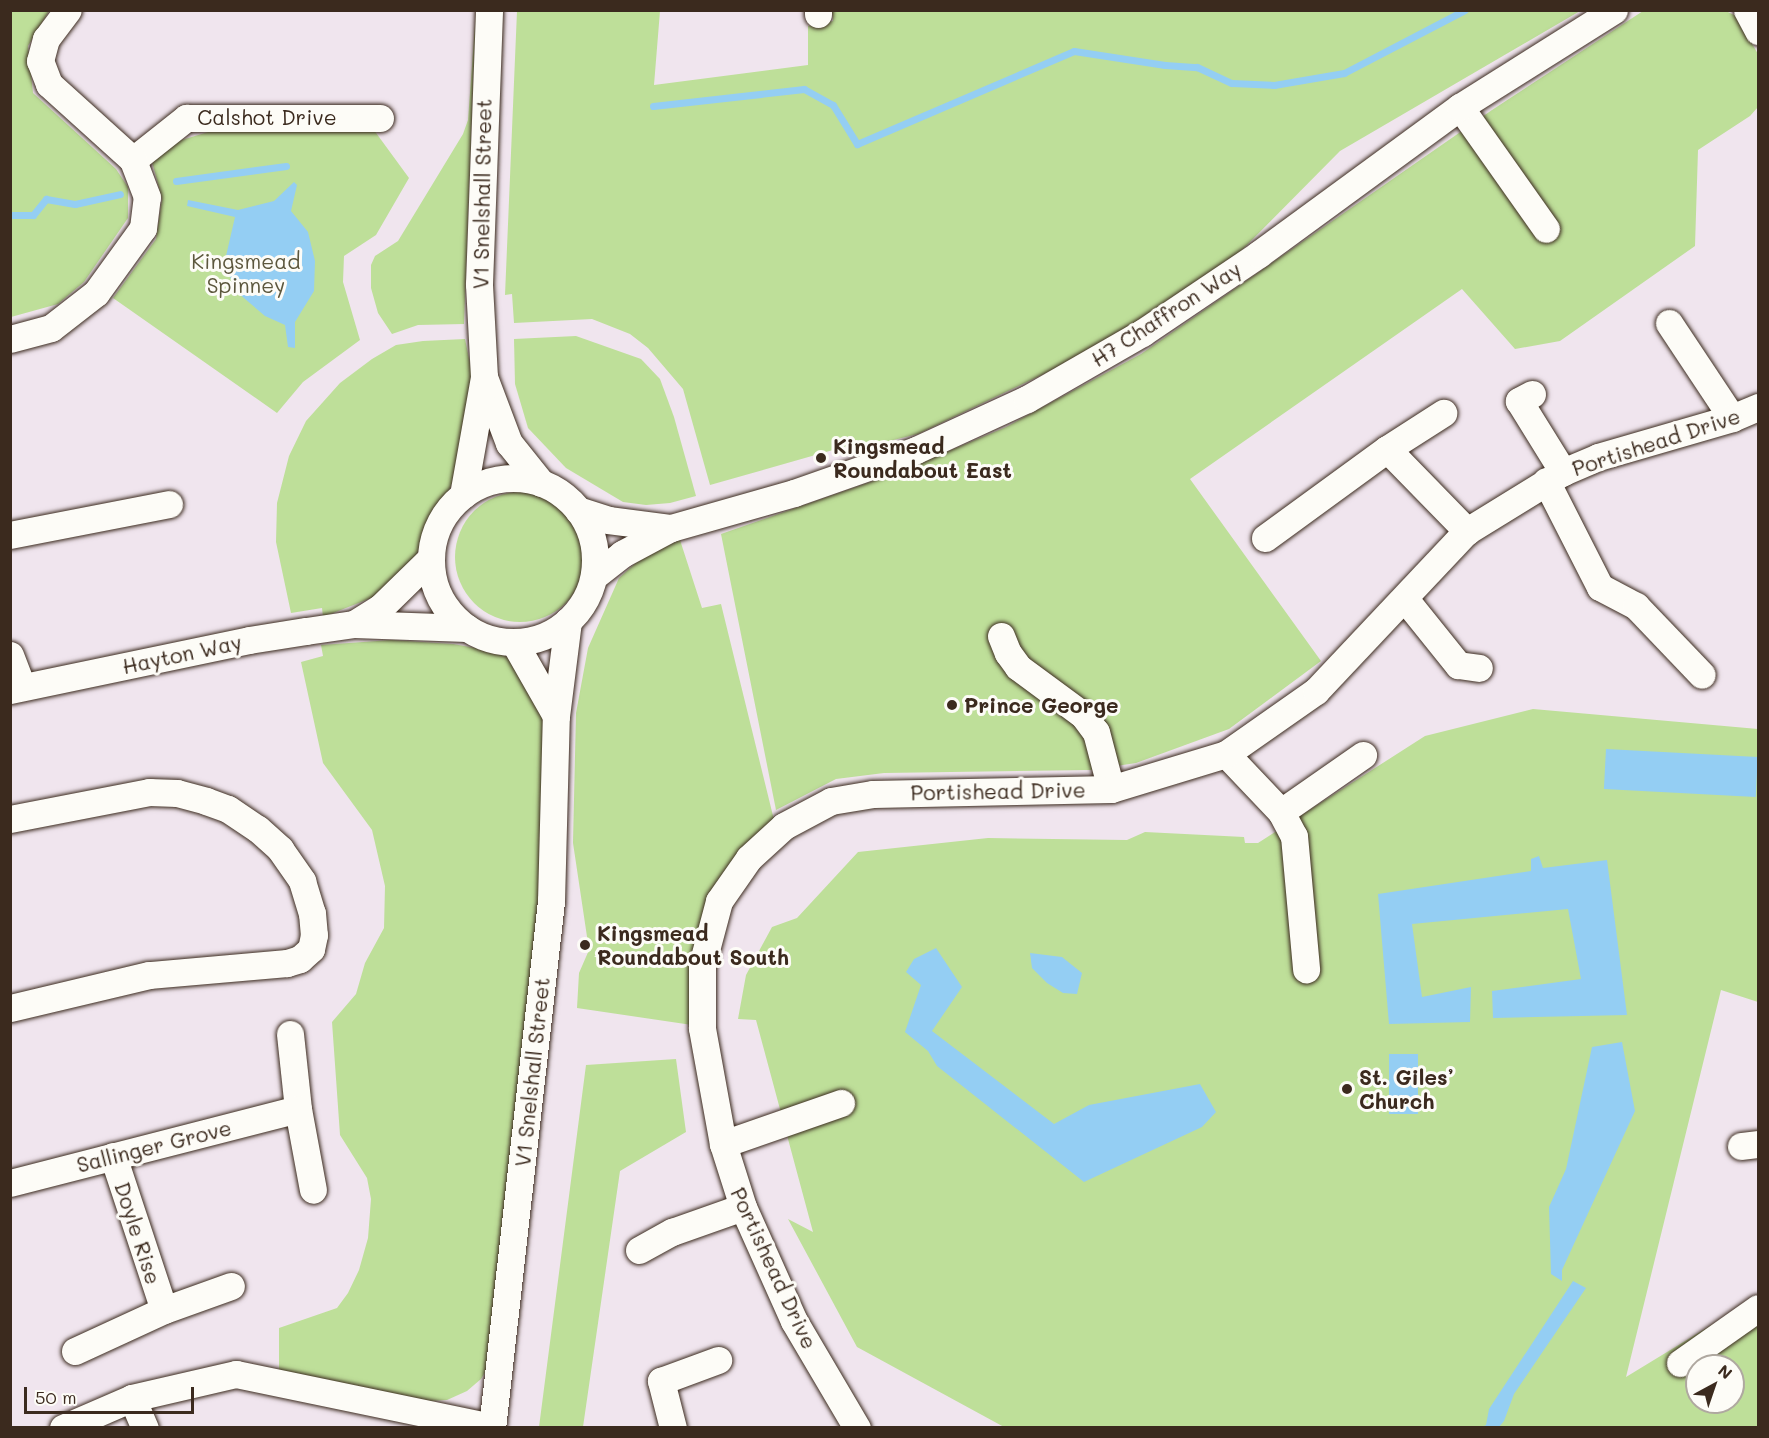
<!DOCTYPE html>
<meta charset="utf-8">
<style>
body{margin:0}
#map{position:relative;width:1769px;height:1438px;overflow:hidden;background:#f0e5ee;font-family:Mali,sans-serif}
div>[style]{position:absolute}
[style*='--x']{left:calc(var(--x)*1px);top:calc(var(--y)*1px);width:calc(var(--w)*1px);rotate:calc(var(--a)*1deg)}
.green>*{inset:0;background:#bedf99}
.round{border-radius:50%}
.water>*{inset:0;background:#94cef3;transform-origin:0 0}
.stream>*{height:7px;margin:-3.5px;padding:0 3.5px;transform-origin:3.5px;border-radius:3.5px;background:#94cef3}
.roads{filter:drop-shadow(0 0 2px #3b2a1e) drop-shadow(0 0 2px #3b2a1e)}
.minor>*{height:27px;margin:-13.5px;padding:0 13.5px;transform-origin:13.5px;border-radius:13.5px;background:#fdfcf7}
.minor>.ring{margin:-13.5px;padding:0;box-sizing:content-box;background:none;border:27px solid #fdfcf7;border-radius:50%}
.dots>*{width:16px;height:16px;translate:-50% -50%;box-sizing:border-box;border:3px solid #fdfcf7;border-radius:50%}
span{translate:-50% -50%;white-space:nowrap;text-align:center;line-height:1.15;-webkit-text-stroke:6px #fdfcf7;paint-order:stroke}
.street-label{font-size:21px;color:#3b2a1e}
.park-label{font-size:21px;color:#5c573d}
.poi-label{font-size:21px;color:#3b2a1e;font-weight:700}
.left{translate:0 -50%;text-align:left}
.frame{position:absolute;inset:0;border:12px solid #3b2a1e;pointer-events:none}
.north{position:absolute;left:1685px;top:1354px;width:60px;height:60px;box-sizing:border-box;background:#fdfcf7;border:2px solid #afa8a0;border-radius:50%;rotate:40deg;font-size:16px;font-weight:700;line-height:24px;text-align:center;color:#3b2a1e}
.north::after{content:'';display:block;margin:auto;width:21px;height:27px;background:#3b2a1e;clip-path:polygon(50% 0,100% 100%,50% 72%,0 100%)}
.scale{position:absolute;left:24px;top:1387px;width:170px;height:27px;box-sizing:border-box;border:3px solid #3b2a1e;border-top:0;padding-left:8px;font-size:18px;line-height:21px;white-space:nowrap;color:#3b2a1e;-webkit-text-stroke:4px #fdfcf7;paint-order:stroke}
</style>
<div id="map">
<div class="green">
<div style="clip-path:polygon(10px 11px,49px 11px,28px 46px,33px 93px,116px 169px,128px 187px,128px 218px,84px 282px,58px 304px,11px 317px)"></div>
<div style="clip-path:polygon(476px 11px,464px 324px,418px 325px,392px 334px,378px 313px,371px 288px,371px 265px,375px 256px,398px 241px,463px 134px,468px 120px)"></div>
<div style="clip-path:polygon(517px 11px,660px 11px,654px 85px,808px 65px,808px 26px,833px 21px,832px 11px,1580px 11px,1340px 151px,1237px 255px,1094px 350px,918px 434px,849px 451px,847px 446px,710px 485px,683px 389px,648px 348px,630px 334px,592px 319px,514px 323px,512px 294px,505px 295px)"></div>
<div style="clip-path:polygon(1643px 11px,1726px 11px,1736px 16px,1758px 54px,1758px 107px,1750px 116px,1698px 150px,1695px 246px,1560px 341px,1515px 349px,1462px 289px,1190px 479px,1321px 661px,1229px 729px,1136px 763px,1090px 770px,884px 773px,836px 779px,776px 810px,721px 534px,899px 472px,1006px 427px,1141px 354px,1492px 110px)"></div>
<div style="clip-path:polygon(371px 126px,409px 178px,376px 235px,344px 256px,343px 282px,360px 340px,303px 382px,277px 413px,113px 298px,156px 239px,162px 199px,151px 158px,172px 143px,208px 132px)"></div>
<div style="clip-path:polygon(576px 336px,641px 359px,660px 379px,674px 417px,696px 496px,670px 503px,646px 505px,623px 502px,566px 468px,528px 428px,515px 384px,514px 339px)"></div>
<div style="clip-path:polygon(465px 339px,471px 368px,480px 369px,464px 454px,442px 507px,415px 557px,384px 593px,323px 617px,322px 608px,291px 613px,276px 542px,277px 503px,289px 456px,306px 421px,340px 383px,372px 359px,396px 345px,423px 341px)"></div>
<div class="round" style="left:455px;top:492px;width:130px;height:130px"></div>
<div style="clip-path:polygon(680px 540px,702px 608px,721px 604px,775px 824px,734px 870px,692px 1025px,577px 1008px,579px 973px,589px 950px,573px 843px,576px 713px,588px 648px,619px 578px,647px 553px)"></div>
<div style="clip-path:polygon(391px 640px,453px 644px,487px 650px,511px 658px,544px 719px,547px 811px,492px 1361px,481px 1379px,467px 1391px,447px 1400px,430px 1401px,279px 1373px,279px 1328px,337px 1308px,348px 1293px,359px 1270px,368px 1238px,371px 1199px,367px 1178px,340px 1135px,332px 1022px,356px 994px,365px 963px,384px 928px,385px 886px,372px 830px,323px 763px,301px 662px,323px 656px,321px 645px)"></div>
<div style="clip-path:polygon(evenodd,1533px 709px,1758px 729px,1758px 1002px,1721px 990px,1626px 1377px,1736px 1310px,1758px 1307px,1758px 1427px,1004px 1427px,857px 1347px,788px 1219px,813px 1232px,756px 1020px,738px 1019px,746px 975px,772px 927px,797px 918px,858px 852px,988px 838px,1127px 840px,1145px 832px,1244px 837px,1245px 843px,1258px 843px,1425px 736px,1533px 709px,1697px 1366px,1733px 1366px,1733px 1402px,1697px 1402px,1697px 1366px)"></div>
<div style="clip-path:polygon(676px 1059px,686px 1132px,620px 1171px,583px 1427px,539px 1427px,586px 1065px)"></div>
</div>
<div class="water">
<div style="clip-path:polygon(294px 182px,297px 185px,291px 211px,308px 232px,315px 261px,314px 291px,295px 322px,295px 348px,288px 347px,285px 325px,265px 316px,238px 293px,227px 271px,226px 256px,235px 217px,187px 206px,188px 200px,238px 210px,274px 201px)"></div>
<div style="left:1606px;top:749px;width:152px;height:40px;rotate:3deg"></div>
<div style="clip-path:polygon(1539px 856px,1543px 868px,1607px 860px,1627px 1015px,1493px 1018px,1492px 991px,1581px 979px,1568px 909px,1412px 924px,1422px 997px,1471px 987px,1470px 1022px,1389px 1024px,1378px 894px,1531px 871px,1531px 859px)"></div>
<div style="clip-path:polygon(936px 948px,962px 987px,932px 1031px,1054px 1124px,1089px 1105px,1200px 1084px,1216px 1112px,1202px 1127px,1084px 1182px,937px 1066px,928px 1051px,905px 1032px,921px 985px,906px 972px,914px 959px)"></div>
<div style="clip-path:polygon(1030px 953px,1062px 957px,1082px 973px,1077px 994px,1063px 993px,1047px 983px,1032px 968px)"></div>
<div style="clip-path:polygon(1622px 1042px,1635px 1111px,1562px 1270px,1562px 1281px,1551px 1274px,1549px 1207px,1566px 1169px,1592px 1047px)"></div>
<div style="left:1389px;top:1054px;width:29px;height:60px"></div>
<div style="clip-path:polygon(1573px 1281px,1586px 1288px,1514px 1394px,1504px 1421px,1499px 1427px,1482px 1427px,1486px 1425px,1489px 1409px)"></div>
</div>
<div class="stream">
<div style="--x:653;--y:106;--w:152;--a:-6.4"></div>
<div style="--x:804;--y:89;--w:33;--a:29"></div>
<div style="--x:833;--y:105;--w:46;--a:58.4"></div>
<div style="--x:857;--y:144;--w:236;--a:-23.2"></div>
<div style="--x:1074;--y:51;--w:92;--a:8.7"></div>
<div style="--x:1165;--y:65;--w:32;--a:4"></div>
<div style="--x:1197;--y:67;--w:38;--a:25"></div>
<div style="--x:1232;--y:83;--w:42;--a:2.7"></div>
<div style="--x:1274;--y:85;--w:71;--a:-9.7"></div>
<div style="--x:1344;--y:73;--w:136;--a:-27.5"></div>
<div style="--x:176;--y:181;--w:111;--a:-7.8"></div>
<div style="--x:10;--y:215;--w:23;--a:0"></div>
<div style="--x:33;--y:215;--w:21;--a:-51"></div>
<div style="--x:46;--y:199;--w:29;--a:10"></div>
<div style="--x:75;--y:204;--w:46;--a:-12.5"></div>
</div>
<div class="roads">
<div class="minor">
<div style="--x:1747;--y:10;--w:24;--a:62"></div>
<div style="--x:818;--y:14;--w:4;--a:-90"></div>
<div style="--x:1460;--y:107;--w:149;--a:54.8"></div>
<div style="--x:133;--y:160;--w:68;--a:-38.4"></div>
<div style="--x:186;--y:118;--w:194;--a:0"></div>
<div style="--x:1669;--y:323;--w:114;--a:56.4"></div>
<div style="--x:10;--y:339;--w:42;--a:-15"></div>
<div style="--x:51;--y:328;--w:57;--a:-37.9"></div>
<div style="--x:96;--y:293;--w:80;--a:-54.1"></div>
<div style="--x:143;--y:228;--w:31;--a:-83"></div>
<div style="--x:147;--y:197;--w:40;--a:-111"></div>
<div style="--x:133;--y:160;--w:113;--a:-137.9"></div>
<div style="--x:49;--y:84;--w:25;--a:-111"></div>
<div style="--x:40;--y:61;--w:23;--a:-75"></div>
<div style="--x:46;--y:39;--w:36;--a:-53"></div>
<div style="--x:484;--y:377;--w:71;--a:69.3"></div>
<div style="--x:509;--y:443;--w:51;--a:51.3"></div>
<div style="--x:1532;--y:394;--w:15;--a:152"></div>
<div style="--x:1519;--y:401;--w:84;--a:58.2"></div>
<div style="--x:1387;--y:449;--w:67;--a:-32.7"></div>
<div class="ring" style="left:431px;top:478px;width:137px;height:137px"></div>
<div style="--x:1546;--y:481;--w:119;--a:63"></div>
<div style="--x:1600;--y:587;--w:41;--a:27.8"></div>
<div style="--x:1636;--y:606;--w:95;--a:46.3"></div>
<div style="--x:463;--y:495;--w:120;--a:-79.9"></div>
<div style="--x:484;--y:377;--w:93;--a:-93.1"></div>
<div style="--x:479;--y:284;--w:274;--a:-87.9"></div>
<div style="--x:578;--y:510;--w:32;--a:18"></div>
<div style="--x:608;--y:520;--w:64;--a:7.2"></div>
<div style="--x:10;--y:535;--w:162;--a:-11"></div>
<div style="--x:1265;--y:538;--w:151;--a:-36.1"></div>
<div style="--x:1387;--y:449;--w:115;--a:45.7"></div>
<div style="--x:594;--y:576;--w:36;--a:-38"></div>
<div style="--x:622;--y:554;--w:55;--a:-28"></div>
<div style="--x:671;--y:528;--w:128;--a:-15.9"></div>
<div style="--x:794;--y:493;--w:129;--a:-19.4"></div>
<div style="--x:916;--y:450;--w:122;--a:-24.7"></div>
<div style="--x:1027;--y:399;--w:133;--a:-29.9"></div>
<div style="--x:1142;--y:333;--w:141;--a:-34"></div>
<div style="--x:1259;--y:254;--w:249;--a:-36.2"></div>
<div style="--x:1460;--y:107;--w:182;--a:-32.2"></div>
<div style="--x:1405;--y:599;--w:85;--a:51.2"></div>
<div style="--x:1458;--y:665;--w:21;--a:8"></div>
<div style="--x:354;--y:624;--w:32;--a:-32"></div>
<div style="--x:381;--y:607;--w:70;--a:-44.4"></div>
<div style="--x:1001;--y:636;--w:18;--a:68"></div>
<div style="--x:1008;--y:653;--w:17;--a:54"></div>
<div style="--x:1018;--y:667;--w:81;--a:36.4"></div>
<div style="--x:1083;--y:715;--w:21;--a:53"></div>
<div style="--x:1096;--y:732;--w:59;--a:75.3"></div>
<div style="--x:514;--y:642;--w:85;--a:60.4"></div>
<div style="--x:10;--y:655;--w:34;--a:69"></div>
<div style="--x:10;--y:690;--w:244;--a:-11.8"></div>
<div style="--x:249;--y:640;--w:58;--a:-9"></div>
<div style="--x:306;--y:631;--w:49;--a:-8.3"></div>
<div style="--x:354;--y:624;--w:113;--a:2"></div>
<div style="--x:1226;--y:754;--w:80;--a:46.5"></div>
<div style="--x:1281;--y:812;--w:27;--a:62"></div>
<div style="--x:1294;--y:836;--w:134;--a:84.8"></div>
<div style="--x:1281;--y:812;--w:100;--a:-34.8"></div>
<div style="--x:10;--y:819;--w:142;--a:-11"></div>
<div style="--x:149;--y:792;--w:28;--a:2"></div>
<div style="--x:177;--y:793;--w:30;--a:15"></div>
<div style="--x:206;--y:801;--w:23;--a:20"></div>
<div style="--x:228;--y:809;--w:36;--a:34"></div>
<div style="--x:258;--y:829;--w:30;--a:42"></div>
<div style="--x:280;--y:849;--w:39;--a:55"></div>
<div style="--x:302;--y:881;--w:34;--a:73"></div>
<div style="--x:312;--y:913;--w:22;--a:85"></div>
<div style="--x:314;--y:935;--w:14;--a:102"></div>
<div style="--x:311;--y:949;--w:15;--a:138"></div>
<div style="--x:300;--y:959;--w:14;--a:163"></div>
<div style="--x:287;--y:963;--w:139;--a:175"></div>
<div style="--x:149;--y:975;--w:143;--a:166.6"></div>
<div style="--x:290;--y:1034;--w:75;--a:83.9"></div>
<div style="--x:723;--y:1144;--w:125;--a:-19.2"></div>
<div style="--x:1741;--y:1146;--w:17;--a:-7"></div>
<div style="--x:113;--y:1156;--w:162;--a:71.7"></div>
<div style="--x:164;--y:1310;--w:71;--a:-19.7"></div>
<div style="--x:10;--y:1183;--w:297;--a:-14.4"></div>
<div style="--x:298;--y:1109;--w:82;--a:79.5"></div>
<div style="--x:639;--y:1250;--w:38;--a:-29"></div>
<div style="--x:672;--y:1232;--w:75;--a:-19.4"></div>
<div style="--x:75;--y:1351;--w:98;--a:-24.7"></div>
<div style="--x:1680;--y:1363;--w:95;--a:-35.2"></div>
<div style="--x:132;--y:1398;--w:33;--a:67"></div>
<div style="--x:63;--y:1428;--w:75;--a:-23.5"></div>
<div style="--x:132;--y:1398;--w:107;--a:-13"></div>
<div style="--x:236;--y:1374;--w:261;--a:11.7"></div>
<div style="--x:492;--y:1428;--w:530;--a:-83.61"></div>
<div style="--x:551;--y:901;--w:185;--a:-88.5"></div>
<div style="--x:556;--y:716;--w:96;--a:-82.8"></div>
<div style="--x:673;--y:1428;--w:49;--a:-104.3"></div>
<div style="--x:661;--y:1381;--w:61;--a:-20.2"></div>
<div style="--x:857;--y:1428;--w:124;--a:-120.5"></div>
<div style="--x:794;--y:1321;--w:125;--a:-114.1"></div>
<div style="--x:743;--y:1207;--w:66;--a:-107.6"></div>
<div style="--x:723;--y:1144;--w:118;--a:-100.3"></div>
<div style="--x:702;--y:1028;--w:63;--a:-90"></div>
<div style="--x:702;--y:965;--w:66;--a:-75.1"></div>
<div style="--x:719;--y:901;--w:52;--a:-55.1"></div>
<div style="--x:749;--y:858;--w:47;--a:-42.4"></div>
<div style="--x:784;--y:826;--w:53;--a:-28"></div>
<div style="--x:831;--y:801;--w:43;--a:-9.5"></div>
<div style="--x:873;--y:794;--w:238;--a:-1.2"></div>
<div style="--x:1111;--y:789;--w:120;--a:-16.9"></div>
<div style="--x:1226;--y:754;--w:110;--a:-35"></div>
<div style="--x:1316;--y:691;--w:220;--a:-46.7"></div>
<div style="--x:1467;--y:531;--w:113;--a:-31.6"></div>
<div style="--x:1563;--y:472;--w:38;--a:-23"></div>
<div style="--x:1598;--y:457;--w:140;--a:-16.2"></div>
<div style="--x:1732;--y:418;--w:28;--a:-23"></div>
</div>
</div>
<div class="dots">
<div style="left:821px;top:458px;background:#3b2a1e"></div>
<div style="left:952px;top:705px;background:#3b2a1e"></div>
<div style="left:585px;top:945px;background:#3b2a1e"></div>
<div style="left:1347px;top:1089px;background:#3b2a1e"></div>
</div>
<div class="street-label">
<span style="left:267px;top:117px">Calshot Drive</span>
<span style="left:482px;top:194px;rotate:-89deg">V1 Snelshall Street</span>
<span style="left:1166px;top:314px;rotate:-33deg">H7 Chaffron Way</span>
<span style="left:1656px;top:442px;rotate:-18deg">Portishead Drive</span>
<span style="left:182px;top:654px;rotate:-12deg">Hayton Way</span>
<span style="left:998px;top:791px;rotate:-1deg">Portishead Drive</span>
<span style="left:532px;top:1072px;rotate:-84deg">V1 Snelshall Street</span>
<span style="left:154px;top:1146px;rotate:-14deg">Sallinger Grove</span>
<span style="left:138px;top:1233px;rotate:72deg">Doyle Rise</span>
<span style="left:774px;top:1268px;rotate:65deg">Portishead Drive</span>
</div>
<div class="park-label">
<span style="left:246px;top:273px">Kingsmead<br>Spinney</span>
</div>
<div class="poi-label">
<span class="left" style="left:833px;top:458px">Kingsmead<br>Roundabout East</span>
<span class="left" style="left:964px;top:705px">Prince George</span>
<span class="left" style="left:597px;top:945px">Kingsmead<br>Roundabout South</span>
<span class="left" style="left:1359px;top:1089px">St. Giles’<br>Church</span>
</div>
<div class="frame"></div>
<div class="north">N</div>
<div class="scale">50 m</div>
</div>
